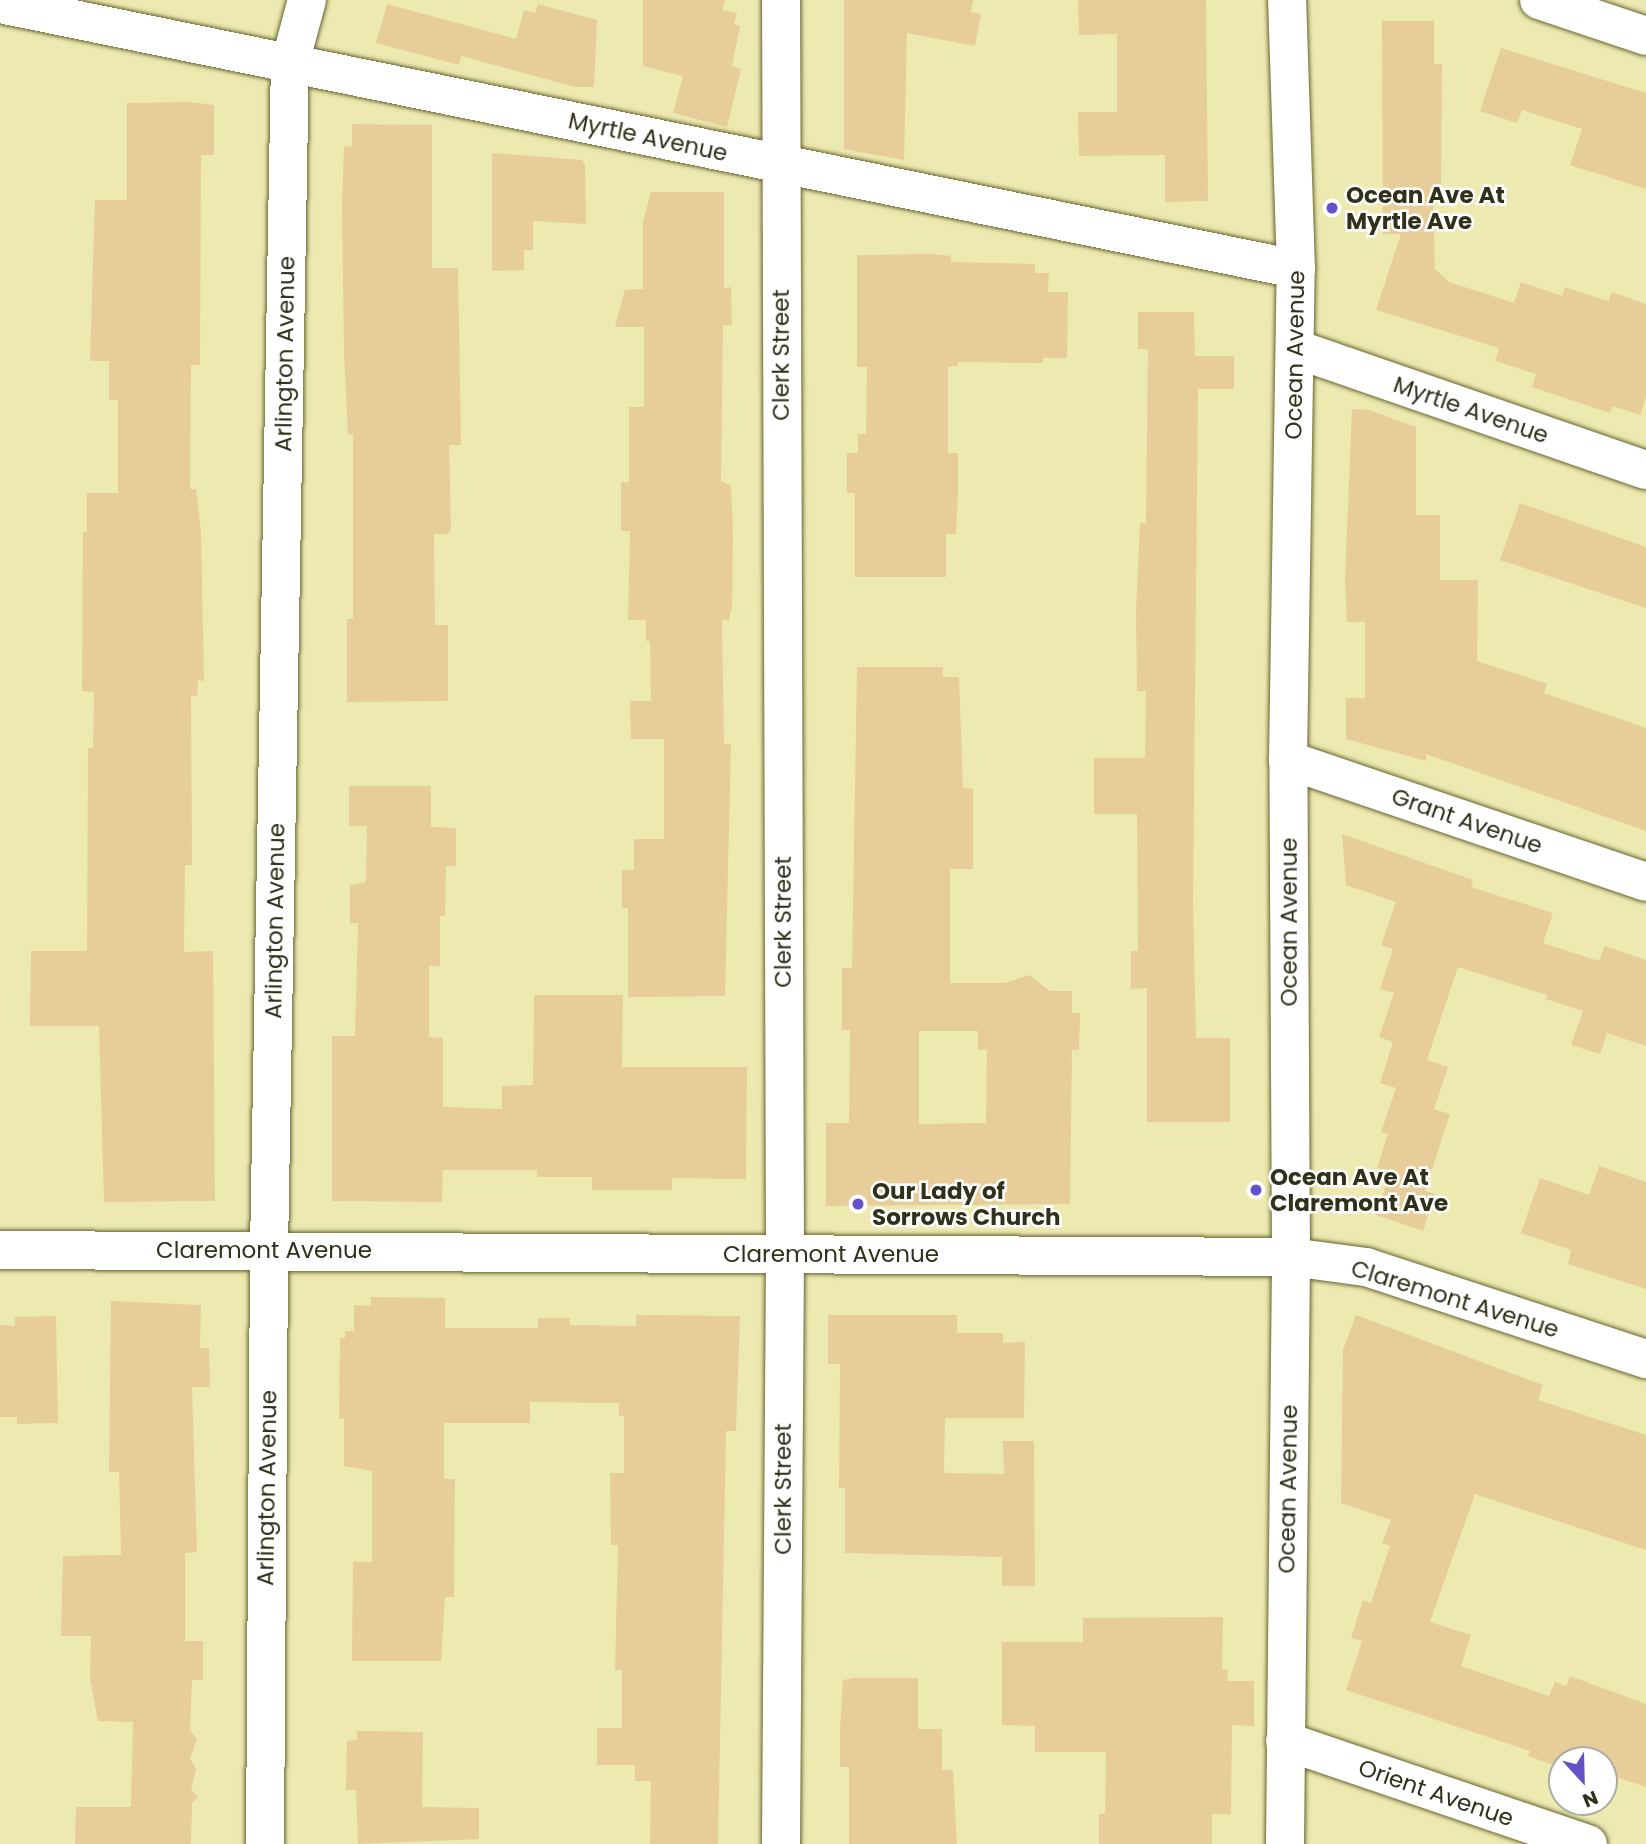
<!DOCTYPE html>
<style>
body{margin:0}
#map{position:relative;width:1646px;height:1844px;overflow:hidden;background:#edeab1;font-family:Poppins,sans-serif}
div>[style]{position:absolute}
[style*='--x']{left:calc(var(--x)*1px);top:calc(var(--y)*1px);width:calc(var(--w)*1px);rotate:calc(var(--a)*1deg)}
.building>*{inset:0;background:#e6cd99}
.roads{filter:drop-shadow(0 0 2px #686430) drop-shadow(0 0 2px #686430)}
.minor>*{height:38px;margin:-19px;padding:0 19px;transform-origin:19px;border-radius:19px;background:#fff}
.dots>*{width:19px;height:19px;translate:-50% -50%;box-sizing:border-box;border:4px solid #fff;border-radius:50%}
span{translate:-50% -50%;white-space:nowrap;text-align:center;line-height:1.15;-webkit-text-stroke:5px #fff;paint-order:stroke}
.street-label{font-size:23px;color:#31301a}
.poi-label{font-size:23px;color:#31301a;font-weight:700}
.left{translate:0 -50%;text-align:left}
.north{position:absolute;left:1548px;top:1746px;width:70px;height:70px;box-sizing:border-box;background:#fff;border:2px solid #adaca3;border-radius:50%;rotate:158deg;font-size:19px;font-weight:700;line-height:28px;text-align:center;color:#31301a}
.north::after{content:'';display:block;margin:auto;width:24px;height:32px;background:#6351ca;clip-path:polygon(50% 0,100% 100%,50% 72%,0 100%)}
</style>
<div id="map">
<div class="building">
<div style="clip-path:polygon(643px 0,725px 0,722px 10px,737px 13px,734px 24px,740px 26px,732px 66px,741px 69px,727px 127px,673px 113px,683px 76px,643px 66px)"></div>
<div style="clip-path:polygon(844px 0,973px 0,971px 12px,981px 14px,975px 46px,907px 33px,904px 160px,844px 149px)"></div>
<div style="clip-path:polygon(1078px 0,1206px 0,1208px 201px,1165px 202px,1165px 155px,1079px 156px,1078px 112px,1117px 112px,1117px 34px,1079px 35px)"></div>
<div style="clip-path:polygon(387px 4px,516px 39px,524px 10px,535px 13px,538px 4px,597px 20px,594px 87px,575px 87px,461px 56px,459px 65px,376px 43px)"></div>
<div style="clip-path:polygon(1382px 21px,1434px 21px,1434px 64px,1442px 64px,1441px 190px,1433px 190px,1435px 269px,1449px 282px,1514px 303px,1521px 282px,1562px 296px,1565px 287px,1608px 301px,1612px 292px,1646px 304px,1646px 397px,1640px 415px,1613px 406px,1610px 413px,1532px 387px,1536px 374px,1495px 361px,1499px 348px,1376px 310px,1401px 234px,1383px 234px)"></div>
<div style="clip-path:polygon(1501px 48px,1646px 93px,1646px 189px,1570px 165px,1582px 129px,1522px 110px,1517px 123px,1480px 111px)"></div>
<div style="clip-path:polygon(190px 102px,214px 105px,214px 155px,201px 155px,200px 365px,191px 365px,190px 489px,196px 489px,201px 532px,204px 681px,198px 680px,197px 696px,191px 696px,192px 865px,185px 865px,184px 952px,213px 951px,215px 1201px,104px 1202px,99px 1026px,30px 1026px,31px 951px,87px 951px,88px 748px,93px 748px,94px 692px,82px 691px,83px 532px,87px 532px,87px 493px,118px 493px,118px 400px,109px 400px,109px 361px,90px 361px,95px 200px,127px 200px,127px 103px)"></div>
<div style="clip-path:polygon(352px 124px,432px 125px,432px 268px,458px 268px,461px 445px,449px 445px,451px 528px,448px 534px,434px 534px,435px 625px,448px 625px,448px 701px,347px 702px,347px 619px,353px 619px,353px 434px,348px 435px,344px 353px,342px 206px,344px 146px,352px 147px)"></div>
<div style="clip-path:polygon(492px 153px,582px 160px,585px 164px,586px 224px,533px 221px,533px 250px,524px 250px,524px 270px,492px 271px)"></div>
<div style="clip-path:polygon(651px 192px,724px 192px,724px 288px,731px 287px,732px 325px,723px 325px,721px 481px,731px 485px,733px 534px,732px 607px,729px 620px,722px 620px,724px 744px,731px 744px,725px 996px,628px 997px,628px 908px,622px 908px,622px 870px,634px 870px,634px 839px,664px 839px,664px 739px,631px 739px,630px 701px,651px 701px,650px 641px,646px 641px,646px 620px,628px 620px,630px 531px,621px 531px,621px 482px,629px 482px,629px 407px,644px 407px,644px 327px,615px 327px,625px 290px,643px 289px,643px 222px)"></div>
<div style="clip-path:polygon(933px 254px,951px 256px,951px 262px,1035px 264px,1035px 273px,1049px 273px,1048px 292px,1068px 292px,1067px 358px,1043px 358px,1043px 363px,958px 362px,958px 366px,948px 367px,948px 453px,958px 453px,958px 493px,956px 534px,946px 534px,946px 577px,855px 577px,855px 493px,847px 493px,847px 453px,858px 453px,858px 434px,866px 434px,867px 367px,857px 367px,857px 255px)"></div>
<div style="clip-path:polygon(1138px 312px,1194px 312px,1195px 356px,1234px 356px,1234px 389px,1198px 389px,1193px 901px,1196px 1038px,1230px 1038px,1230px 1122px,1147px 1122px,1147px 988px,1131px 989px,1131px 951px,1138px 951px,1137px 814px,1094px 814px,1094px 758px,1145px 758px,1146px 691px,1137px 691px,1136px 610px,1140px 523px,1146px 523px,1148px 349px,1138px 349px)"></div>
<div style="clip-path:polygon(1352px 409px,1369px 410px,1416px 427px,1416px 515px,1440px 515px,1440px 580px,1478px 580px,1477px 661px,1547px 684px,1544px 693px,1646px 728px,1646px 831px,1426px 754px,1426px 761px,1346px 739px,1346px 698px,1365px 698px,1365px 622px,1347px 622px,1345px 580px)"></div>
<div style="clip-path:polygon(1520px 503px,1646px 547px,1646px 608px,1500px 560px)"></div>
<div style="clip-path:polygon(evenodd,857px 667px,943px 667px,943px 677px,959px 677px,963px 788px,973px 789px,973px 869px,950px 869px,950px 983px,1005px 983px,1029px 975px,1050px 991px,1072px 991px,1072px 1013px,1080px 1013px,1079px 1050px,1072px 1050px,1070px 1204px,826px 1206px,826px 1123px,849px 1123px,850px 1030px,842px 1030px,842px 968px,852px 968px,857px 667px,919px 1031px,978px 1031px,978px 1050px,987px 1050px,986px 1123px,919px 1124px,919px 1031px)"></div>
<div style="clip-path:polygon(349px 786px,431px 786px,431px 827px,456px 828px,456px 866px,446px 866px,445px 916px,440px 916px,440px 966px,429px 966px,429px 1037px,443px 1038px,443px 1107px,502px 1109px,502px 1086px,533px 1085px,534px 995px,623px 995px,622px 1067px,747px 1067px,746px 1179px,672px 1178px,672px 1190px,592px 1190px,592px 1177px,537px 1177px,537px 1170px,443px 1170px,442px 1202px,332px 1201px,332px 1036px,355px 1036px,358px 923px,350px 923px,350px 885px,366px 882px,367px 826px,349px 826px)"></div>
<div style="clip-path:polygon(1342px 834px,1473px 880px,1471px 887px,1553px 913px,1543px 943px,1599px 961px,1605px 946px,1646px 960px,1646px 1046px,1607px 1033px,1600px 1054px,1571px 1045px,1583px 1011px,1546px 999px,1547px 995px,1458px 967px,1427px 1060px,1448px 1067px,1434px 1109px,1450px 1114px,1425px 1191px,1435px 1194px,1423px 1231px,1376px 1215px,1390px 1172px,1377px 1168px,1388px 1134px,1381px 1132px,1396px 1088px,1380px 1083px,1393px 1042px,1379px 1037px,1394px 993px,1380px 989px,1393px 949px,1381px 945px,1396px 902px,1346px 885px)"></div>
<div style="clip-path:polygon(1599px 1166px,1646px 1182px,1646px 1289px,1568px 1264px,1571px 1250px,1521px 1233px,1540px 1178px,1589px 1195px)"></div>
<div style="clip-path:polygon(371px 1297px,445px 1298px,445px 1328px,538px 1328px,538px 1318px,570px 1318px,570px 1325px,636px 1326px,636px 1315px,740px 1316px,736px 1431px,726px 1431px,718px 1844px,650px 1844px,651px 1781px,635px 1781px,635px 1765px,597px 1765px,597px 1728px,622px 1728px,622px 1670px,615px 1670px,618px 1545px,611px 1545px,610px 1473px,624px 1473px,624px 1416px,619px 1416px,619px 1403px,530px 1402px,530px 1423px,444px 1423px,444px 1479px,455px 1479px,454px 1597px,445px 1597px,441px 1661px,352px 1661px,353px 1562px,372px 1562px,372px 1471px,344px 1466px,344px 1419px,339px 1419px,340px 1338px,345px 1338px,345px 1331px,354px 1331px,354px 1305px,371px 1306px)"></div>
<div style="clip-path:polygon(111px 1301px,201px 1305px,200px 1348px,209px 1348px,210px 1387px,192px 1387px,197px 1552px,185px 1553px,185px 1641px,203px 1641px,203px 1680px,192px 1680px,190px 1730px,197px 1739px,190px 1758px,196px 1769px,191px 1790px,198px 1797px,192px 1803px,191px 1844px,75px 1844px,76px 1807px,131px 1807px,133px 1722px,98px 1721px,90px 1678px,91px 1636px,61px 1636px,63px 1556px,121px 1555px,119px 1472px,109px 1472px)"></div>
<div style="clip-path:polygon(828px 1315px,957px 1315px,957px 1333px,1003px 1333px,1003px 1343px,1025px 1342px,1024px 1418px,945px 1418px,944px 1473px,1004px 1474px,1003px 1441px,1034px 1441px,1035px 1586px,1002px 1586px,1002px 1557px,845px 1553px,845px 1488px,839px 1488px,840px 1364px,828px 1364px)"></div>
<div style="clip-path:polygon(1356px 1315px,1543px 1385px,1538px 1400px,1646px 1435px,1646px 1550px,1475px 1494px,1430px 1622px,1471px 1635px,1461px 1666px,1549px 1696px,1555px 1682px,1566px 1686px,1570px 1676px,1646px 1704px,1646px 1787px,1604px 1773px,1604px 1760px,1562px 1759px,1562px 1768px,1528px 1756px,1530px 1751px,1346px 1690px,1362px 1641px,1351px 1638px,1363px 1600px,1371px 1603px,1390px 1546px,1382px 1543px,1391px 1520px,1341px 1503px,1343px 1350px)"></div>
<div style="clip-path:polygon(56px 1316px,58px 1423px,17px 1424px,17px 1417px,0 1417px,0 1325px,15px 1326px,15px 1317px)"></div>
<div style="clip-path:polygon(1223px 1617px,1222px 1669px,1228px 1670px,1227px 1681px,1254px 1681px,1254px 1726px,1232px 1725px,1231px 1814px,1212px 1814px,1212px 1844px,1099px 1844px,1099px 1814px,1105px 1814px,1106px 1752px,1035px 1752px,1035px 1726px,1002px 1725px,1002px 1642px,1083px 1642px,1083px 1618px)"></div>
<div style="clip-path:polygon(854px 1678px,918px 1678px,918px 1729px,942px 1729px,942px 1770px,953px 1770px,957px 1844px,849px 1844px,849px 1767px,840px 1767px,840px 1729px,843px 1680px)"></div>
<div style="clip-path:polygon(357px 1731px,423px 1732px,422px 1807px,479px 1808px,479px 1839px,358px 1844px,356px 1790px,346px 1790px,347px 1741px,357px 1740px)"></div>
</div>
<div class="roads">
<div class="minor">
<div style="--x:1539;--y:0;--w:113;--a:18.6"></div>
<div style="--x:0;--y:4;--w:1323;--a:11.56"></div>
<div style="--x:1296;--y:349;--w:370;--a:19.1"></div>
<div style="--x:1288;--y:760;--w:378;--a:18.8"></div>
<div style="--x:0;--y:1250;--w:1291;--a:0.31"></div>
<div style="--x:1291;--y:1257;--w:76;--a:7.6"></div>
<div style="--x:1366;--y:1267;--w:295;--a:18.2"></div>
<div style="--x:1285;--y:1741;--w:320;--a:18.8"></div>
<div style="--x:265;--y:1844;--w:594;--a:-89.61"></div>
<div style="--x:269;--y:1250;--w:1187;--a:-88.99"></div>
<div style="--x:290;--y:63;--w:65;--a:-74.9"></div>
<div style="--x:781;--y:1844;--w:590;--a:-89.61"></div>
<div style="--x:785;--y:1254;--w:1254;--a:-90.18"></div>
<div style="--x:1285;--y:1844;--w:587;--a:-89.41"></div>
<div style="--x:1291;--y:1257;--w:497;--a:-90.3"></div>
<div style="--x:1288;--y:760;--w:491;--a:-89.1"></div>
<div style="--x:1296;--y:269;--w:269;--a:-91.9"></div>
</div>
</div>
<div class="dots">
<div style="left:1332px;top:208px;background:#6351ca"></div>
<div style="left:1256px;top:1190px;background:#6351ca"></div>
<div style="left:858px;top:1204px;background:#6351ca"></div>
</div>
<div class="street-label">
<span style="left:648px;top:137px;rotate:12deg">Myrtle Avenue</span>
<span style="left:285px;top:354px;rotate:-89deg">Arlington Avenue</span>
<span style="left:781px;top:355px;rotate:-90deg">Clerk Street</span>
<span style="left:1295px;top:355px;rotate:-89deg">Ocean Avenue</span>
<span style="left:1471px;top:410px;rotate:19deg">Myrtle Avenue</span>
<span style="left:1467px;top:821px;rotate:19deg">Grant Avenue</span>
<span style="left:275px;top:921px;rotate:-89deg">Arlington Avenue</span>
<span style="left:783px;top:922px;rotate:-90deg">Clerk Street</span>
<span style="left:1289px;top:922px;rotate:-90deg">Ocean Avenue</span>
<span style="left:264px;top:1250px">Claremont Avenue</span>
<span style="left:831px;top:1254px">Claremont Avenue</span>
<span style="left:1455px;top:1299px;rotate:17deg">Claremont Avenue</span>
<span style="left:267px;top:1488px;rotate:-89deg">Arlington Avenue</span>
<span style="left:783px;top:1489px;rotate:-90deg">Clerk Street</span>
<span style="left:1288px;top:1489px;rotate:-89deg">Ocean Avenue</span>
<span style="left:1436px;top:1793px;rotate:19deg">Orient Avenue</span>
</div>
<div class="poi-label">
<span class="left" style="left:1346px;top:208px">Ocean Ave At<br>Myrtle Ave</span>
<span class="left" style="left:1270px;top:1190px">Ocean Ave At<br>Claremont Ave</span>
<span class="left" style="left:872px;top:1204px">Our Lady of<br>Sorrows Church</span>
</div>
<div class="north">N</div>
</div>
